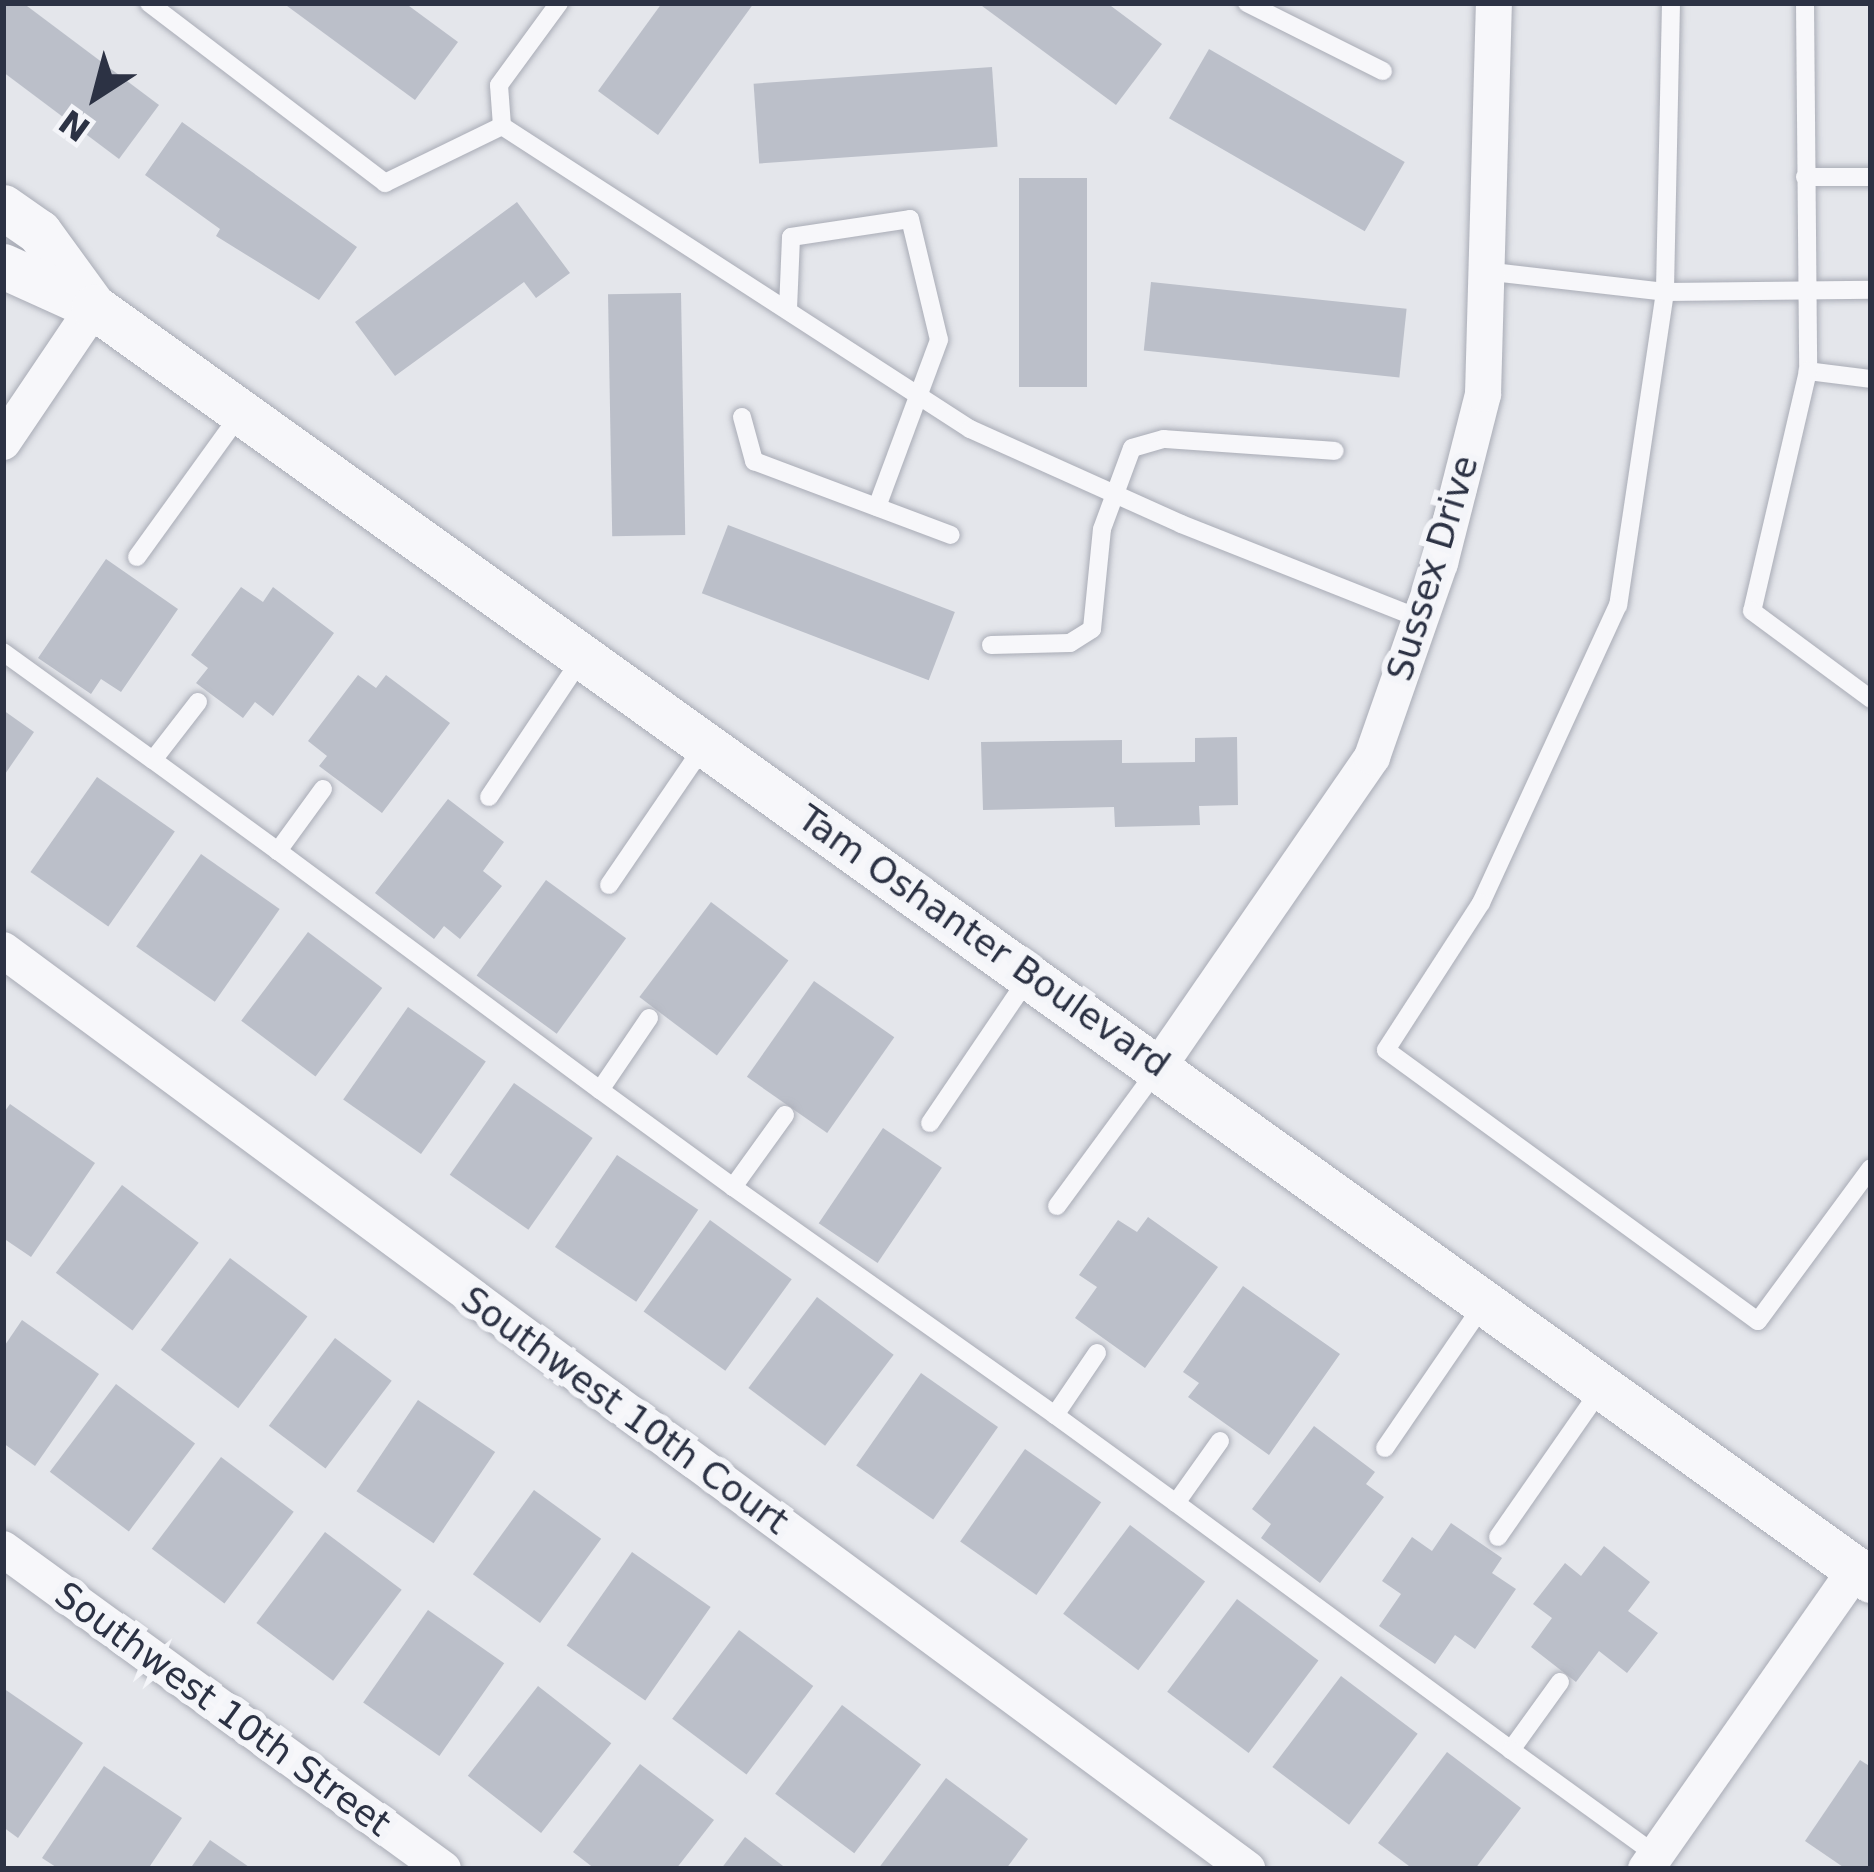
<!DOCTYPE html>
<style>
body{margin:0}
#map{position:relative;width:1874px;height:1872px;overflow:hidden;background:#e4e6eb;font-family:"DejaVu Sans",sans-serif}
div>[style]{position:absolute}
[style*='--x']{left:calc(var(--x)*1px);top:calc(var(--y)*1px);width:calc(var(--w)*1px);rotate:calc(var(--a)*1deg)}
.building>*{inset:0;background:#bbbfc9;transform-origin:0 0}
.roads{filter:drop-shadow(0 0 3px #a9acb6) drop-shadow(0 0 3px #a9acb6)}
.service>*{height:18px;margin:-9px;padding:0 9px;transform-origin:9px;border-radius:9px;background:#f7f7fa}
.minor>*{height:36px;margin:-18px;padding:0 18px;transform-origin:18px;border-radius:18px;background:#f7f7fa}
.tertiary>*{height:45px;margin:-22.5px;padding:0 22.5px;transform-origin:22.5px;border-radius:22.5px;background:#f7f7fa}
span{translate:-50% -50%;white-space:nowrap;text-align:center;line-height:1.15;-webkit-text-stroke:12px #f4f5f9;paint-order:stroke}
.street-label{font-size:36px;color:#2c3244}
.frame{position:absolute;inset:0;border:6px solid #2c3244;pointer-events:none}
.north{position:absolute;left:36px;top:36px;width:120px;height:120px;-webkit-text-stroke:9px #f4f5f9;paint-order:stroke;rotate:216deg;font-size:33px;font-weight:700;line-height:48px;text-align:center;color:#2c3244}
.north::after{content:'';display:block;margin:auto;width:42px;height:54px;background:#2c3244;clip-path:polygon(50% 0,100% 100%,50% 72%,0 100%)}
</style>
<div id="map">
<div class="building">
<div style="clip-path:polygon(3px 3px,23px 3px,159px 105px,119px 159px,3px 72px)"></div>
<div style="clip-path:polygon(283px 3px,405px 3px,458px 42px,415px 100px)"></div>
<div style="clip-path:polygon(662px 3px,754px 3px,658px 135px,598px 91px)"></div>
<div style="clip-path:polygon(978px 3px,1107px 3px,1162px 44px,1116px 105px)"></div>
<div style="left:1209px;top:49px;width:226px;height:80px;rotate:30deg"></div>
<div style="left:992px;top:67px;width:80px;height:239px;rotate:86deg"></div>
<div style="clip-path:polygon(182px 122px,357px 247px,319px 300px,216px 236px,220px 229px,145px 175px)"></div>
<div style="left:1019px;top:178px;width:68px;height:209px"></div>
<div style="clip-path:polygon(517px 202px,570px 273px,536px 298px,524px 282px,395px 376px,355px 322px)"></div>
<div style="left:1151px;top:282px;width:257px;height:69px;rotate:6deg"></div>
<div style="left:681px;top:293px;width:242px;height:73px;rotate:89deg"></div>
<div style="left:728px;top:525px;width:243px;height:73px;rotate:21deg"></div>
<div style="clip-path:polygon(106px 559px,178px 609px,121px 692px,101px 679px,91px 694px,38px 658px)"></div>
<div style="clip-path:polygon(241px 587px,263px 602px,273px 587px,334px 633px,273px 716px,255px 702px,243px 718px,196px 683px,208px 668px,191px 655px)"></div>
<div style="clip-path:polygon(358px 675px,376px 688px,386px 675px,450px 723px,382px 813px,319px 766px,327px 756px,308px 741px)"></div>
<div style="clip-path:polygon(3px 710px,34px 732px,3px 777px)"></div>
<div style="clip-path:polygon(1237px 737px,1238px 805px,1199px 806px,1200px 825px,1115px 827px,1114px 807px,983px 810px,981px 742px,1122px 740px,1122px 763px,1195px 762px,1195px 738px)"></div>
<div style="left:97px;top:777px;width:95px;height:116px;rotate:35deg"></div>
<div style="clip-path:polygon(448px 799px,504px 842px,483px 871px,502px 886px,460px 939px,444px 926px,434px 939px,375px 893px)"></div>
<div style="left:201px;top:854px;width:96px;height:113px;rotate:35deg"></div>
<div style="left:546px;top:880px;width:99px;height:118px;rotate:36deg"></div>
<div style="left:711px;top:902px;width:97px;height:119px;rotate:37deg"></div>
<div style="left:308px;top:932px;width:93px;height:111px;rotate:37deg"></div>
<div style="left:814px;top:981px;width:98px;height:117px;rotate:35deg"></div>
<div style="left:408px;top:1007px;width:95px;height:113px;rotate:35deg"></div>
<div style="left:514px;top:1083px;width:96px;height:112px;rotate:35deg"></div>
<div style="clip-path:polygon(10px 1104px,95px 1163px,31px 1257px,3px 1238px,3px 1114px)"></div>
<div style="left:883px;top:1128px;width:71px;height:115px;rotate:34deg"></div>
<div style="left:617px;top:1155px;width:98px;height:111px;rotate:34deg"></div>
<div style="left:122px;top:1185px;width:96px;height:110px;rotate:37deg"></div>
<div style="clip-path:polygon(1148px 1217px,1218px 1267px,1145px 1368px,1075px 1318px,1097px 1287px,1079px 1275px,1118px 1220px,1137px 1232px)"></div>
<div style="left:710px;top:1220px;width:101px;height:113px;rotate:36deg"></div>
<div style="left:230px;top:1258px;width:97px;height:115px;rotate:37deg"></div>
<div style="clip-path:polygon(1243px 1286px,1340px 1354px,1269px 1455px,1188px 1397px,1199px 1383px,1183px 1372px)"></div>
<div style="left:817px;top:1297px;width:96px;height:114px;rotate:37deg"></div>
<div style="clip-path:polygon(22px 1320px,99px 1374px,35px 1466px,3px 1443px,3px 1348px)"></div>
<div style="left:335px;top:1338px;width:71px;height:110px;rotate:37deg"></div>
<div style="left:921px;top:1373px;width:94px;height:113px;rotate:35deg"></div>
<div style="left:116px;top:1384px;width:99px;height:110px;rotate:37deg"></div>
<div style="left:418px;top:1400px;width:93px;height:110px;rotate:34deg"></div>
<div style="clip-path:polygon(1314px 1426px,1375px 1472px,1366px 1484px,1384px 1497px,1320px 1583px,1261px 1538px,1271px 1524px,1252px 1509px)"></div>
<div style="left:1025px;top:1449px;width:93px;height:113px;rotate:35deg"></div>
<div style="left:221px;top:1457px;width:91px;height:115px;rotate:37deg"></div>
<div style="left:534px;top:1490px;width:83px;height:104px;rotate:36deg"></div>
<div style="clip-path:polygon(1451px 1523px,1502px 1558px,1492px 1573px,1516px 1589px,1475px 1649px,1455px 1635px,1435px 1664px,1379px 1626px,1401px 1594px,1382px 1581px,1412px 1537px,1432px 1551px)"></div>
<div style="left:1130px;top:1525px;width:94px;height:111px;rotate:37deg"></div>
<div style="left:325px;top:1532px;width:96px;height:114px;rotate:37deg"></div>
<div style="clip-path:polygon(1604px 1546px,1650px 1582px,1628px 1611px,1658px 1633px,1627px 1673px,1599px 1651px,1576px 1682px,1531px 1647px,1552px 1618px,1533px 1604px,1565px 1563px,1581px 1576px)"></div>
<div style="left:632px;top:1552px;width:96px;height:114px;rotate:35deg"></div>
<div style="left:1237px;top:1599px;width:102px;height:116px;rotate:37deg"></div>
<div style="left:428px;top:1610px;width:93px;height:113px;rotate:35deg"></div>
<div style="left:739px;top:1630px;width:93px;height:111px;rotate:37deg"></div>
<div style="left:1341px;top:1676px;width:96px;height:114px;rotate:37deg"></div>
<div style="left:538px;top:1686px;width:93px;height:114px;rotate:38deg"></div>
<div style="clip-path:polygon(3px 1688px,83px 1743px,18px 1838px,3px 1827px)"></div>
<div style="left:842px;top:1705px;width:99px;height:111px;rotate:37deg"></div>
<div style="clip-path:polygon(1447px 1752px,1521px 1808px,1475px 1869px,1413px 1869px,1378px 1843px)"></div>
<div style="clip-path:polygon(1860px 1760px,1871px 1767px,1871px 1869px,1846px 1869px,1805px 1841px)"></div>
<div style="clip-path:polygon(640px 1764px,714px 1820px,676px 1869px,595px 1869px,573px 1852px)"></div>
<div style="clip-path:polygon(104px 1766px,182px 1818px,148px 1869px,59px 1869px,42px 1858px)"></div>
<div style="clip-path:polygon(946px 1778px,1028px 1839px,1006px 1869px,878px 1869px)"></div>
<div style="clip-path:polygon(745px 1837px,787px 1869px,721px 1869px)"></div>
<div style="clip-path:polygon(210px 1840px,252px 1869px,190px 1869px)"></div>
</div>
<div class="roads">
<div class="service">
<div style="--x:149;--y:3;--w:297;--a:37.3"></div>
<div style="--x:385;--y:183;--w:130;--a:-26"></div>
<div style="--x:502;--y:126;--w:558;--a:32.92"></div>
<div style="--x:970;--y:429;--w:231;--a:24.2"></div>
<div style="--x:1181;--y:524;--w:258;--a:21.6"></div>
<div style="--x:1247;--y:3;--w:152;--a:26.6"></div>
<div style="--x:1671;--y:3;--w:289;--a:91.2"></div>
<div style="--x:1665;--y:292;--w:317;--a:98.5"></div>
<div style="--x:1618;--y:605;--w:328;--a:114.7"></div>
<div style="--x:1481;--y:903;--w:175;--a:122.9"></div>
<div style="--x:1386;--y:1050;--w:460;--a:36.1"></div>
<div style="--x:1758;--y:1321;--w:190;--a:-53.6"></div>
<div style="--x:1805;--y:3;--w:368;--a:89.5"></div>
<div style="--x:502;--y:126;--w:41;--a:-94.2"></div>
<div style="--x:499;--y:85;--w:102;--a:-53.8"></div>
<div style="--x:1805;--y:177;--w:66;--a:0"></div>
<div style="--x:1484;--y:271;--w:182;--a:6.6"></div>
<div style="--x:1665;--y:292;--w:206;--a:-0.6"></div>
<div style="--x:788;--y:309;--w:72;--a:-87.6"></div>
<div style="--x:791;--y:237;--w:120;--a:-8.6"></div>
<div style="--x:910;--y:219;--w:124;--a:76.5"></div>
<div style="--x:939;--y:340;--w:178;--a:110.4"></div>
<div style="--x:1871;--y:379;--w:64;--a:-172.8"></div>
<div style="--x:1808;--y:371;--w:246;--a:103.1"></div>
<div style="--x:1752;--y:611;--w:148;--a:36.5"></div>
<div style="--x:742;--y:417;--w:46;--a:74.7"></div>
<div style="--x:754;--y:461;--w:210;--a:20.6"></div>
<div style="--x:137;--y:557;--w:176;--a:-54.2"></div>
<div style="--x:991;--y:645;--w:79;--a:-1.5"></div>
<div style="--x:1070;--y:643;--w:26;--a:-32"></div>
<div style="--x:1092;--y:629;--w:100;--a:-84.3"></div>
<div style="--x:1102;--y:529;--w:86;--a:-69.7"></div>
<div style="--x:1132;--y:448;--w:33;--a:-16"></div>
<div style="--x:1164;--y:439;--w:171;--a:4"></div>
<div style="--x:3;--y:652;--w:185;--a:35.8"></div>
<div style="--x:198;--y:702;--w:73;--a:127.8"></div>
<div style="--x:153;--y:760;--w:155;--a:36.1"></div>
<div style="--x:323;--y:789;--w:77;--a:126"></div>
<div style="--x:278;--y:851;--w:401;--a:36.6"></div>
<div style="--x:489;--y:797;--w:166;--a:-56.3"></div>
<div style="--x:609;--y:885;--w:167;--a:-55.7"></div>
<div style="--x:649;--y:1018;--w:87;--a:124.2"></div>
<div style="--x:600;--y:1090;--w:165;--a:36.1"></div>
<div style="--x:785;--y:1115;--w:89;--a:125.8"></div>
<div style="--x:733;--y:1187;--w:395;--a:35.3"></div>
<div style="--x:930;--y:1123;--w:175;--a:-55.9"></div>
<div style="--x:1057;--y:1206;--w:169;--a:-53.7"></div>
<div style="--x:1097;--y:1353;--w:75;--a:124.1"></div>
<div style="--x:1055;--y:1415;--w:150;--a:36"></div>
<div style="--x:1220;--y:1441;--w:76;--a:125.4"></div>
<div style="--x:1176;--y:1503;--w:416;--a:36.4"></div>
<div style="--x:1385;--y:1448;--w:173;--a:-55.6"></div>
<div style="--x:1498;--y:1537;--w:184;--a:-55.2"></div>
<div style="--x:1560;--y:1682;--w:84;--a:125.8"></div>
<div style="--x:1511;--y:1750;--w:179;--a:35.9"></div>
</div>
<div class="minor">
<div style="--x:3;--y:442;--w:163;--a:-56"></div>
<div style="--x:3;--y:950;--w:1547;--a:36.45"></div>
<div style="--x:1159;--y:1066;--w:375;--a:-55.4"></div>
<div style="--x:1372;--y:757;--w:206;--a:-70.7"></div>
<div style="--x:1440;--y:563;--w:174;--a:-75.7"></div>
<div style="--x:1483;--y:394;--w:391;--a:-88.4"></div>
<div style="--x:3;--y:1549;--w:544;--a:36.03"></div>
<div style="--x:1646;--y:1869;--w:366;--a:-55"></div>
</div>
<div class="tertiary">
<div style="--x:3;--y:207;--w:44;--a:34.8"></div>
<div style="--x:39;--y:232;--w:90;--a:54"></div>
<div style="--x:3;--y:266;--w:100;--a:24.3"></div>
<div style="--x:94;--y:307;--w:2186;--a:35.62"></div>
</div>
</div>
<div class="street-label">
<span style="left:1432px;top:568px;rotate:-73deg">Sussex Drive</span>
<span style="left:984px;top:941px;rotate:35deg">Tam Oshanter Boulevard</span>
<span style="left:625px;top:1410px;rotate:36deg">Southwest 10th Court</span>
<span style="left:223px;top:1709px;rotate:36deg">Southwest 10th Street</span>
</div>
<div class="frame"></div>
<div class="north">N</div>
</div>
